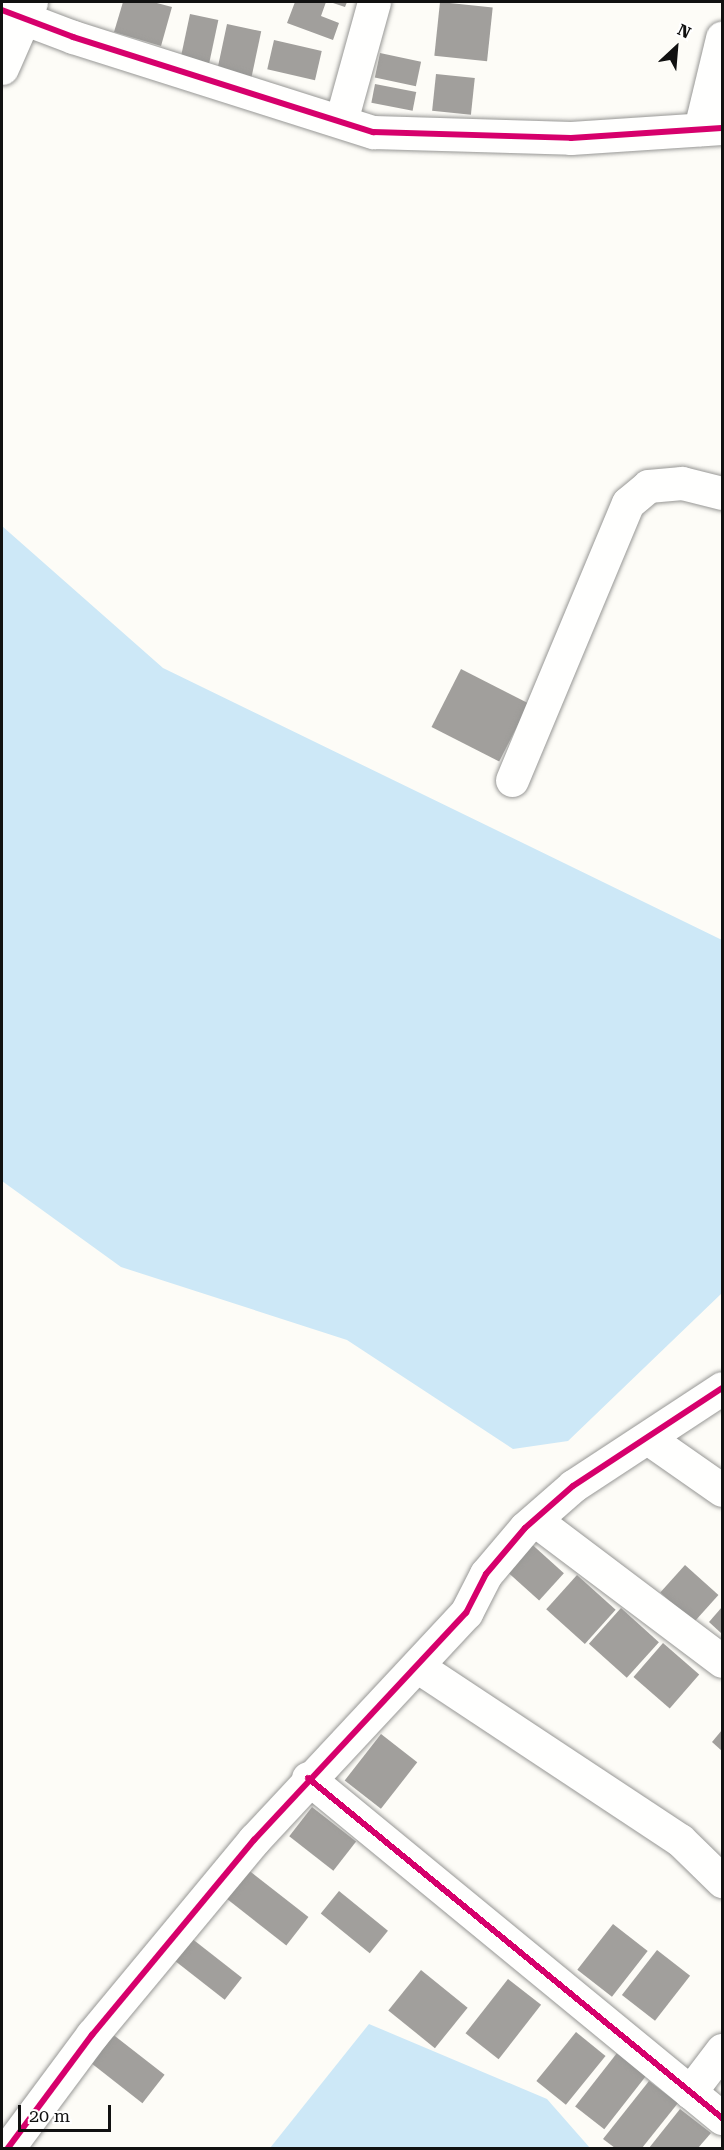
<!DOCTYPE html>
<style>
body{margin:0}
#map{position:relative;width:724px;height:2150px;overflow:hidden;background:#fdfcf7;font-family:"Roboto Serif",serif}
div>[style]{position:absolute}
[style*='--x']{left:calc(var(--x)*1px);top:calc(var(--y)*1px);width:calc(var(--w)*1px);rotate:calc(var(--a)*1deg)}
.water>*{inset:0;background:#cde8f7}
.building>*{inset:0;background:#a19f9c;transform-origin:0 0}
.roads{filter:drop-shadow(0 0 2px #979795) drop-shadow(0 0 2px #979795)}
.minor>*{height:33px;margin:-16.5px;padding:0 16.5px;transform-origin:16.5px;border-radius:16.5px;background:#fffffe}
.cycleway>*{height:6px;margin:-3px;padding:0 3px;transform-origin:3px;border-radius:3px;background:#d6006c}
span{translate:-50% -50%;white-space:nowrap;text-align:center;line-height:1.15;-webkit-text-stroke:6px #fff;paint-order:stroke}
.frame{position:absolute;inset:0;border:3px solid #111;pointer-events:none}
.north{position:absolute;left:646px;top:18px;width:60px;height:60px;-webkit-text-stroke:4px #fff;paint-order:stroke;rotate:26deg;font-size:16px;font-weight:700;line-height:24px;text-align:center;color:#111}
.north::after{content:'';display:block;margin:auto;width:21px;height:27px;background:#111;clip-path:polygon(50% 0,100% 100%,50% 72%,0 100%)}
.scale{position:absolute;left:18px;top:2105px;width:93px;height:27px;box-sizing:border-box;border:3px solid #111;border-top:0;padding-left:8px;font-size:18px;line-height:21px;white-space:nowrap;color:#111;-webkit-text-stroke:4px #fff;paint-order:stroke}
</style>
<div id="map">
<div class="water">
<div style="clip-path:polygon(2px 526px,163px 668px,722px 940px,722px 1293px,568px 1441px,513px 1449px,347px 1340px,121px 1267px,2px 1181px)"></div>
<div style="clip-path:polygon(369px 2024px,547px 2099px,590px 2148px,270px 2148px)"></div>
</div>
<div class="building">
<div style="clip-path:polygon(123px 2px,153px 2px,172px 7px,161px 46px,114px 32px)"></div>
<div style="clip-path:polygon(295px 2px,326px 2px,321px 16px,339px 23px,333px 40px,287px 23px)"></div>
<div style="clip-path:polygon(330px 2px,347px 2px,345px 7px)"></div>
<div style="left:440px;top:2px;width:53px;height:54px;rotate:6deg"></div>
<div style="left:190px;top:14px;width:29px;height:47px;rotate:12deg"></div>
<div style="left:227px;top:24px;width:35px;height:51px;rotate:12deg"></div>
<div style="left:274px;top:40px;width:49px;height:30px;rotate:13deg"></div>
<div style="left:380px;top:53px;width:42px;height:25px;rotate:12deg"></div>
<div style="left:436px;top:74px;width:39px;height:37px;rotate:6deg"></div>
<div style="left:375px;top:84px;width:42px;height:19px;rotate:11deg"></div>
<div style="left:461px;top:669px;width:76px;height:65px;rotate:27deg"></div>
<div style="left:526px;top:1539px;width:51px;height:37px;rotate:42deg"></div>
<div style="left:685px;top:1565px;width:45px;height:37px;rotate:42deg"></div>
<div style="left:577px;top:1575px;width:52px;height:46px;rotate:42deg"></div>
<div style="clip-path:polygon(722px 1607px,722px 1634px,709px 1622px)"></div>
<div style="left:621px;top:1608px;width:51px;height:48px;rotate:42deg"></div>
<div style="left:663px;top:1643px;width:48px;height:45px;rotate:41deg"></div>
<div style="clip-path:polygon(722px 1730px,722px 1751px,712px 1742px)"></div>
<div style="left:381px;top:1734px;width:46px;height:59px;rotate:38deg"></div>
<div style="left:312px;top:1807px;width:56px;height:37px;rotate:38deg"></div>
<div style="left:247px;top:1869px;width:78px;height:36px;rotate:38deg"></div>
<div style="left:339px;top:1891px;width:63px;height:29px;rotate:39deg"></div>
<div style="left:613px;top:1924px;width:44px;height:58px;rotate:38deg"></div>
<div style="left:186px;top:1934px;width:71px;height:28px;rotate:38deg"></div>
<div style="left:657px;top:1950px;width:42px;height:57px;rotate:38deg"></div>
<div style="left:421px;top:1970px;width:60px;height:52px;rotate:39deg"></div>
<div style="left:508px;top:1979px;width:42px;height:69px;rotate:38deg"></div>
<div style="left:576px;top:2032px;width:38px;height:63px;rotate:39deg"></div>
<div style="left:111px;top:2033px;width:68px;height:36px;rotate:38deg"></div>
<div style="left:617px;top:2053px;width:37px;height:68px;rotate:38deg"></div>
<div style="clip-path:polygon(649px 2081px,678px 2103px,642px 2148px,615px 2148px,603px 2139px)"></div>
<div style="clip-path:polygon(680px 2109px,711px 2133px,698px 2148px,649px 2148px)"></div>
</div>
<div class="roads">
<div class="minor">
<div style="--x:2;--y:10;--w:76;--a:20.8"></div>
<div style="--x:73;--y:37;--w:315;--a:17.6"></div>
<div style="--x:373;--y:132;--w:198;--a:1.7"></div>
<div style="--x:571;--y:138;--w:151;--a:-3.8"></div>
<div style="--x:2;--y:68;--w:72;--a:-66.3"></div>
<div style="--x:341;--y:121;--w:123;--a:-74.5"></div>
<div style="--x:700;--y:129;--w:94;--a:-76.4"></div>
<div style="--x:512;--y:780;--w:300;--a:-67.3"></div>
<div style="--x:628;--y:503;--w:26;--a:-40"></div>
<div style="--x:648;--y:486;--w:34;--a:-5"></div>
<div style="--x:682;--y:483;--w:41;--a:14"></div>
<div style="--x:649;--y:1439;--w:89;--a:34.9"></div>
<div style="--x:535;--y:1520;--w:234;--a:37"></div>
<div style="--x:417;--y:1666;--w:315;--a:33.5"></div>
<div style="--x:680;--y:1840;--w:59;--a:44.3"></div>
<div style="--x:308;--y:1778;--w:536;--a:39.39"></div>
<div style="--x:690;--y:2092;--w:53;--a:-52.7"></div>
<div style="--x:8;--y:2148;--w:141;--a:-53.4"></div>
<div style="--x:92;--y:2035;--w:254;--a:-50.3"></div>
<div style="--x:254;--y:1840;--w:311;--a:-47"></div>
<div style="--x:466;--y:1613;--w:44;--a:-62.9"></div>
<div style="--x:486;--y:1574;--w:60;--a:-49.7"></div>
<div style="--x:525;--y:1528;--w:64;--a:-41.2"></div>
<div style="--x:573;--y:1486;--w:178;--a:-33.3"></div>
</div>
</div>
<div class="cycleway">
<div style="--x:2;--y:10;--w:76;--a:20.8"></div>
<div style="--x:73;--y:37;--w:315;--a:17.6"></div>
<div style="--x:373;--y:132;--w:198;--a:1.7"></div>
<div style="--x:571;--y:138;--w:151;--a:-3.8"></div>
<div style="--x:308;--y:1778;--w:536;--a:39.39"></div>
<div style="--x:8;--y:2148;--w:141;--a:-53.4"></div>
<div style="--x:92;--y:2035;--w:254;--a:-50.3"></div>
<div style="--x:254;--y:1840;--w:311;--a:-47"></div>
<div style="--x:466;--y:1613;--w:44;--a:-62.9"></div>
<div style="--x:486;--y:1574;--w:60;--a:-49.7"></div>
<div style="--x:525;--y:1528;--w:64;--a:-41.2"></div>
<div style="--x:573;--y:1486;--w:178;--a:-33.3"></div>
</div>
<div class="frame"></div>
<div class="north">N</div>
<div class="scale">20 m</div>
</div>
